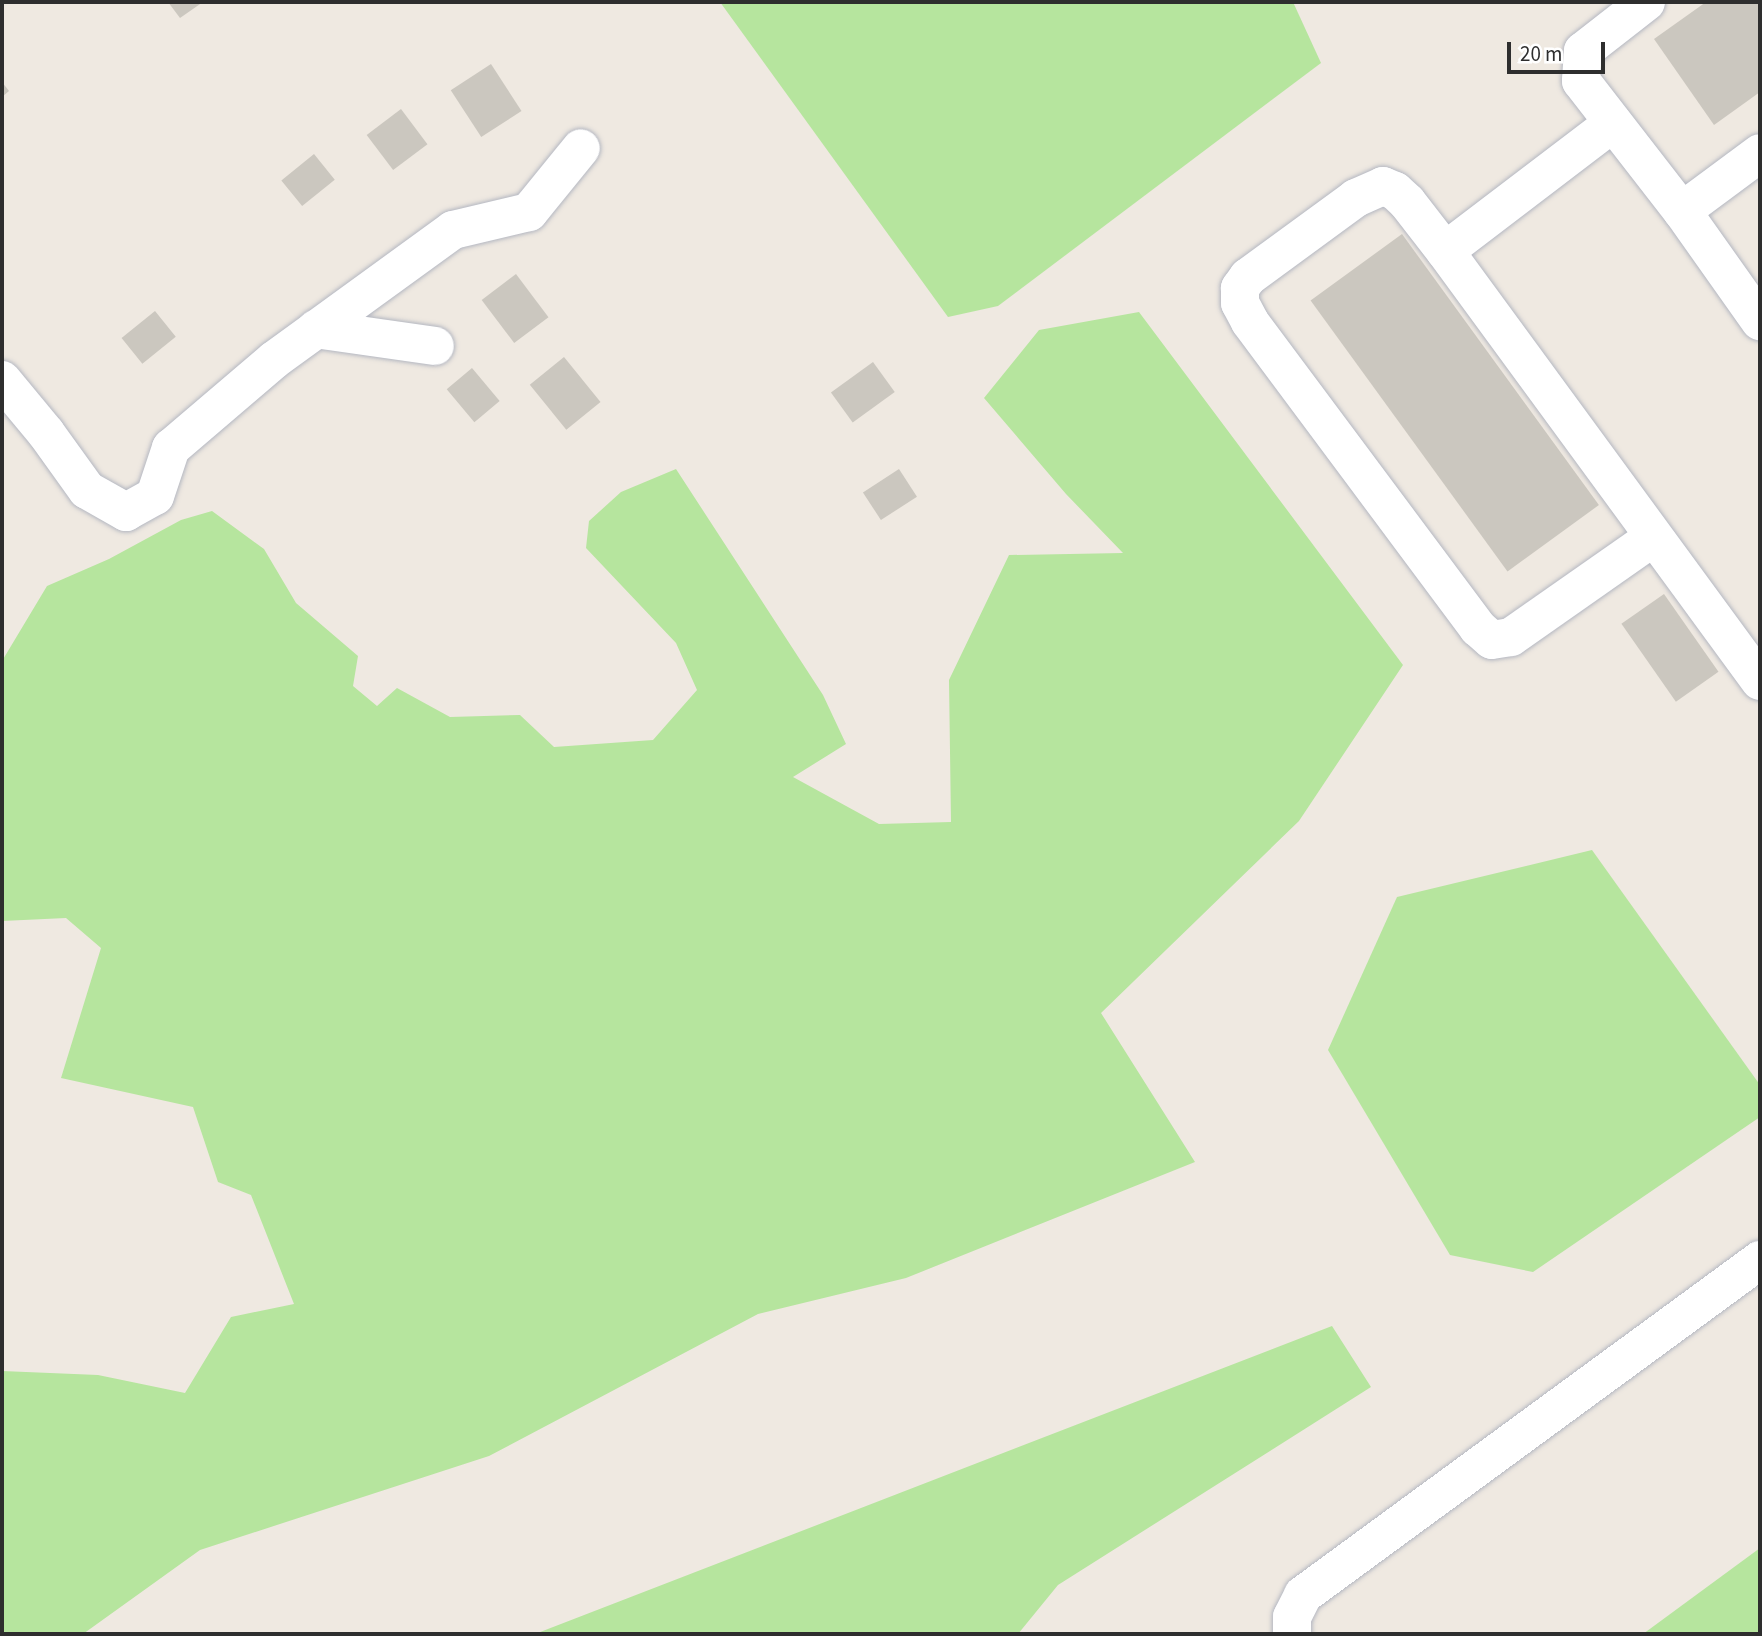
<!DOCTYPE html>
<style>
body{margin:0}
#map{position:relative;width:1762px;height:1636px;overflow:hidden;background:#efe9e1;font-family:"Source Sans 3",sans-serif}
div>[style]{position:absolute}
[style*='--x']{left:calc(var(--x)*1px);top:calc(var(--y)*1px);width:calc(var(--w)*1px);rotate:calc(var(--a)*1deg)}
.green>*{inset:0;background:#b6e59e}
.building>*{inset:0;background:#cbc7bf;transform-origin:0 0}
.roads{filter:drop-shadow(0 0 2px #b4b7c1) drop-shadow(0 0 2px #b4b7c1)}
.minor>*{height:38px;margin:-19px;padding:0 19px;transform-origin:19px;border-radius:19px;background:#fff}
span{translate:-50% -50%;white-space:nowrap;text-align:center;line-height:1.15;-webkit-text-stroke:7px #fff;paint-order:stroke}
.frame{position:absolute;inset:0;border:4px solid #2e2e2e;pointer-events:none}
.scale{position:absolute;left:1507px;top:42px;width:98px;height:32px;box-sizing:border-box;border:4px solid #2e2e2e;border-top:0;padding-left:9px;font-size:21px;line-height:24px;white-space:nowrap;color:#2e2e2e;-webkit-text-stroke:5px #fff;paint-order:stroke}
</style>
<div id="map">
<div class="green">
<div style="clip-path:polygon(720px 2px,1293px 2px,1321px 63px,998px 306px,948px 317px)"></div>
<div style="clip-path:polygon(1139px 312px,1403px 665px,1299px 821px,1101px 1013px,1195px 1162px,906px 1278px,758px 1314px,489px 1456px,200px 1550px,83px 1634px,2px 1634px,2px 1371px,98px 1375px,185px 1393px,231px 1317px,294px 1304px,251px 1195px,218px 1182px,193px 1107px,61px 1078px,101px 948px,66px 918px,2px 921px,2px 661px,47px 586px,109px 559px,181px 520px,212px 511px,264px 549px,296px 603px,358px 656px,353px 686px,377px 706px,397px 688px,450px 717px,520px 715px,554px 747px,653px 740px,697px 690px,676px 643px,586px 548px,589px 521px,621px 492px,676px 469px,823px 695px,846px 744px,793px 777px,879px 824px,951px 822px,949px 680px,1009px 555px,1123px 553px,1066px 494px,984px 398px,1039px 330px)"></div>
<div style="clip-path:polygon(1592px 850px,1760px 1085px,1760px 1117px,1533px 1272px,1450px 1255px,1328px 1050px,1397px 897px)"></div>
<div style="clip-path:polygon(1332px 1326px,1371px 1387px,1058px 1585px,1018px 1634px,535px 1634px)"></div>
<div style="clip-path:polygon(1760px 1548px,1760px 1634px,1643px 1634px)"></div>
</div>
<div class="building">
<div style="clip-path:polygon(168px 2px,203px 2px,180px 18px)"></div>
<div style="clip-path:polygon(1706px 2px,1760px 2px,1760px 92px,1714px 125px,1654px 39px)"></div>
<div style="left:491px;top:64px;width:56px;height:48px;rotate:57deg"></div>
<div style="clip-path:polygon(2px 82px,9px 91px,2px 97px)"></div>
<div style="left:401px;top:109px;width:44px;height:43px;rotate:53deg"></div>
<div style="left:314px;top:154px;width:33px;height:42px;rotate:51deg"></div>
<div style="left:1402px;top:234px;width:335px;height:113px;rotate:54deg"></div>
<div style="left:516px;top:274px;width:54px;height:43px;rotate:53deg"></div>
<div style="left:155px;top:311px;width:33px;height:43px;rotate:51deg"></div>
<div style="left:564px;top:357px;width:58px;height:44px;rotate:51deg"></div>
<div style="left:873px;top:362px;width:37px;height:52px;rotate:54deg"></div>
<div style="left:472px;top:368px;width:43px;height:33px;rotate:50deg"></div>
<div style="left:899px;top:469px;width:33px;height:43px;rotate:57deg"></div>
<div style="left:1664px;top:594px;width:95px;height:52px;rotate:55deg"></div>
</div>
<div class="roads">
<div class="minor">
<div style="--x:1646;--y:2;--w:80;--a:142.1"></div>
<div style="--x:1583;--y:51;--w:30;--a:94"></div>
<div style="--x:1581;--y:81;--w:165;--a:52.2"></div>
<div style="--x:1682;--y:211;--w:135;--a:54.7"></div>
<div style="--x:1613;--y:123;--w:211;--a:142.7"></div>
<div style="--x:1445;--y:251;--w:533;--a:53.78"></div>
<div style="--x:1682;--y:211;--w:97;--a:-36.6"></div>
<div style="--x:1445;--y:251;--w:62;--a:-127.8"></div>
<div style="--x:1407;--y:202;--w:16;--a:-137"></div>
<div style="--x:1395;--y:191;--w:13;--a:-157"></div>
<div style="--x:1383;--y:186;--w:30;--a:156"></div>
<div style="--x:1356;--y:198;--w:134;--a:143.8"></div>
<div style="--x:1248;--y:277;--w:14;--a:126"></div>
<div style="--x:1240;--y:288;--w:15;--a:90"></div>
<div style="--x:1240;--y:303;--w:21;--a:62"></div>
<div style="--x:1250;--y:322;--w:382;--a:53.3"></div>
<div style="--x:1478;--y:628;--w:18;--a:41"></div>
<div style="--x:1492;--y:640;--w:19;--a:-9"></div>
<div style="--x:1511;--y:637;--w:174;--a:-35"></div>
<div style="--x:316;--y:329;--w:120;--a:8.1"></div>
<div style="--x:2;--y:380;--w:69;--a:50.3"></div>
<div style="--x:46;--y:433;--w:70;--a:54.3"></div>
<div style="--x:87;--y:490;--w:45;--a:29.4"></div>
<div style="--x:126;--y:512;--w:33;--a:-29"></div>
<div style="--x:155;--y:496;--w:51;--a:-71.6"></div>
<div style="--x:171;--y:448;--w:135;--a:-40.5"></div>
<div style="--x:274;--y:360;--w:221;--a:-36"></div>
<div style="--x:453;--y:230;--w:78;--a:-13.3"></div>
<div style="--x:529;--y:212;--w:82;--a:-50.9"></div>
<div style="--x:1292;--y:1634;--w:17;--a:-90"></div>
<div style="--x:1292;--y:1617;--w:25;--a:-63"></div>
<div style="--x:1303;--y:1595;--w:567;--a:-36.24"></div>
</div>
</div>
<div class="frame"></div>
<div class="scale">20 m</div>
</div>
